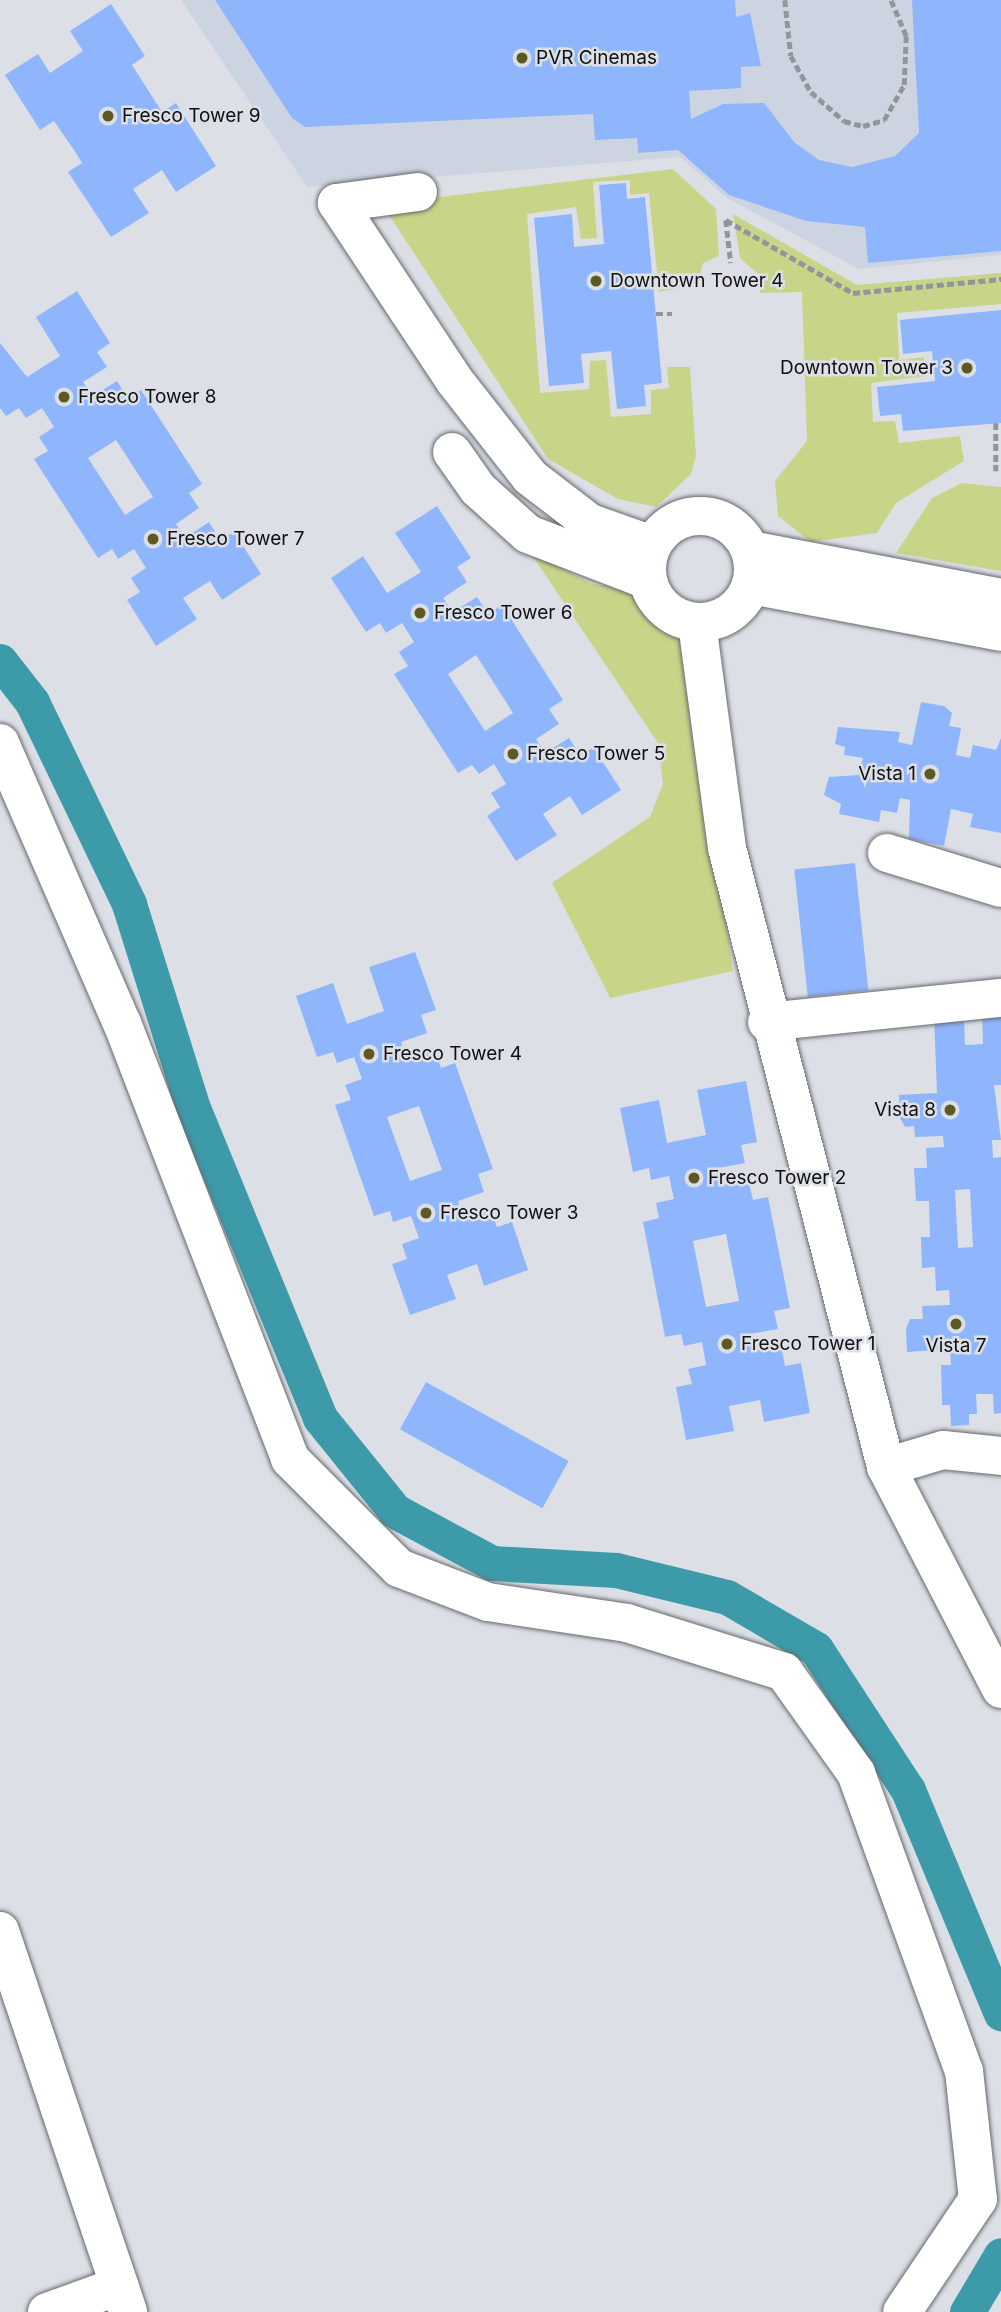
<!DOCTYPE html>
<style>
body{margin:0}
#map{position:relative;width:1001px;height:2312px;overflow:hidden;background:#dce0e6;font-family:Inter,sans-serif}
div>[style]{position:absolute}
[style*='--x']{left:calc(var(--x)*1px);top:calc(var(--y)*1px);width:calc(var(--w)*1px);rotate:calc(var(--a)*1deg)}
.built>*{inset:0;background:#cdd4e1}
.green>*{inset:0;background:#c8d588}
.canal>*{height:35px;margin:-17.5px;padding:0 17.5px;transform-origin:17.5px;border-radius:17.5px;background:#3d9aa9}
.building>*{inset:0;background:#8fb5fd;transform-origin:0 0}
.path>*{height:4.5px;margin-top:-2.25px;transform-origin:0;background:repeating-linear-gradient(90deg,#92959a 0 7px,transparent 0 10.5px)}
.roads{filter:drop-shadow(0 0 2px #66696e) drop-shadow(0 0 2px #66696e)}
.minor>*{height:38px;margin:-19px;padding:0 19px;transform-origin:19px;border-radius:19px;background:#fff}
.minor>.ring{margin:-19px;padding:0;box-sizing:content-box;background:none;border:38px solid #fff;border-radius:50%}
.dots>*{width:19px;height:19px;translate:-50% -50%;box-sizing:border-box;border:4px solid #dce0e6;border-radius:50%}
span{translate:-50% -50%;white-space:nowrap;text-align:center;line-height:1.15;-webkit-text-stroke:5px #dce0e6;paint-order:stroke}
.poi-label{font-size:19px;color:#0f1012}
.left{translate:0 -50%;text-align:left}
.right{translate:-100% -50%;text-align:right}
</style>
<div id="map">
<div class="built">
<div style="clip-path:polygon(181px 0,1001px 0,1001px 255px,859px 269px,727px 198px,680px 157px,307px 187px)"></div>
</div>
<div class="green">
<div style="clip-path:polygon(673px 169px,716px 209px,719px 256px,703px 263px,697px 285px,659px 292px,649px 193px,630px 195px,630px 180px,593px 182px,597px 238px,581px 239px,576px 207px,527px 214px,540px 393px,589px 389px,590px 361px,606px 360px,611px 417px,651px 414px,651px 390px,669px 388px,667px 367px,690px 367px,696px 456px,691px 474px,656px 507px,618px 499px,548px 459px,382px 204px)"></div>
<div style="clip-path:polygon(733px 214px,857px 285px,1001px 273px,1001px 304px,897px 313px,899px 360px,924px 357px,926px 376px,871px 383px,873px 422px,895px 421px,899px 443px,960px 436px,964px 461px,896px 503px,877px 533px,811px 542px,778px 516px,775px 481px,807px 441px,802px 292px,760px 293px,760px 276px,740px 258px)"></div>
<div style="clip-path:polygon(962px 483px,1001px 487px,1001px 571px,896px 553px,932px 498px)"></div>
<div style="clip-path:polygon(530px 552px,592px 584px,633px 588px,661px 632px,686px 640px,733px 971px,610px 998px,552px 883px,650px 817px,663px 784px,658px 743px)"></div>
</div>
<div class="canal">
<div style="--x:0;--y:661;--w:52;--a:52"></div>
<div style="--x:32;--y:702;--w:224;--a:64.3"></div>
<div style="--x:129;--y:904;--w:214;--a:72.6"></div>
<div style="--x:193;--y:1108;--w:335;--a:67.7"></div>
<div style="--x:320;--y:1418;--w:119;--a:51.1"></div>
<div style="--x:395;--y:1511;--w:110;--a:28.2"></div>
<div style="--x:492;--y:1563;--w:124;--a:3.2"></div>
<div style="--x:616;--y:1570;--w:114;--a:13.7"></div>
<div style="--x:727;--y:1597;--w:103;--a:30.3"></div>
<div style="--x:816;--y:1649;--w:168;--a:56.9"></div>
<div style="--x:908;--y:1790;--w:242;--a:67.4"></div>
<div style="--x:967;--y:2312;--w:66;--a:-59.2"></div>
</div>
<div class="building">
<div style="clip-path:polygon(215px 0,735px 0,736px 17px,750px 13px,761px 66px,741px 67px,741px 88px,689px 91px,691px 119px,723px 104px,764px 103px,795px 143px,819px 160px,852px 167px,895px 156px,919px 133px,912px 0,1001px 0,1001px 251px,868px 263px,865px 227px,806px 221px,729px 195px,678px 150px,638px 153px,637px 138px,595px 140px,593px 114px,305px 127px,292px 118px)"></div>
<div style="clip-path:polygon(111px 4px,145px 56px,132px 65px,162px 112px,176px 103px,216px 166px,176px 192px,162px 170px,133px 189px,149px 213px,111px 237px,68px 172px,82px 163px,74px 150px,54px 121px,40px 130px,5px 75px,38px 54px,50px 73px,83px 51px,70px 31px)"></div>
<div style="clip-path:polygon(626px 183px,627px 199px,645px 197px,662px 383px,644px 385px,646px 406px,617px 409px,611px 351px,581px 354px,584px 383px,549px 386px,534px 218px,572px 214px,574px 247px,604px 244px,599px 185px)"></div>
<div style="clip-path:polygon(evenodd,77px 291px,110px 343px,97px 352px,107px 367px,83px 382px,93px 396px,117px 381px,128px 399px,141px 390px,202px 484px,189px 493px,199px 508px,176px 524px,185px 538px,209px 522px,220px 540px,234px 532px,261px 574px,222px 600px,210px 581px,183px 598px,197px 619px,156px 646px,127px 600px,140px 592px,131px 578px,146px 568px,134px 549px,118px 559px,112px 549px,98px 558px,34px 459px,48px 451px,39px 437px,54px 427px,42px 408px,26px 418px,19px 408px,6px 416px,0 408px,0 343px,27px 377px,60px 356px,36px 317px,77px 291px,116px 440px,153px 497px,125px 515px,88px 458px,116px 440px)"></div>
<div style="clip-path:polygon(1001px 310px,1001px 423px,903px 431px,901px 414px,880px 416px,877px 387px,935px 381px,932px 351px,903px 354px,900px 320px)"></div>
<div style="clip-path:polygon(evenodd,437px 506px,471px 558px,457px 567px,467px 582px,443px 598px,453px 612px,477px 597px,488px 614px,502px 605px,563px 700px,549px 709px,559px 724px,536px 739px,545px 753px,569px 738px,581px 756px,593px 747px,621px 790px,582px 815px,570px 796px,543px 814px,557px 835px,516px 861px,487px 816px,500px 807px,491px 793px,506px 784px,494px 764px,479px 774px,472px 765px,458px 773px,394px 674px,408px 666px,399px 652px,414px 642px,402px 623px,386px 633px,380px 623px,366px 632px,331px 578px,363px 556px,387px 593px,421px 572px,395px 533px,437px 506px,476px 655px,513px 713px,485px 731px,448px 674px,476px 655px)"></div>
<div style="clip-path:polygon(921px 702px,944px 706px,952px 713px,949px 726px,961px 728px,956px 755px,970px 758px,973px 745px,996px 750px,1001px 738px,1001px 833px,970px 827px,973px 814px,951px 809px,944px 846px,909px 839px,910px 800px,900px 798px,897px 813px,881px 810px,879px 822px,839px 814px,841px 804px,824px 795px,829px 777px,859px 775px,863px 758px,844px 755px,845px 747px,835px 744px,838px 727px,900px 732px,898px 742px,912px 745px)"></div>
<div style="left:855px;top:863px;width:128px;height:61px;rotate:84deg"></div>
<div style="clip-path:polygon(evenodd,415px 952px,436px 1010px,421px 1015px,427px 1033px,401px 1042px,406px 1058px,434px 1048px,441px 1068px,455px 1063px,493px 1169px,478px 1174px,484px 1192px,458px 1201px,463px 1217px,490px 1208px,497px 1227px,512px 1222px,528px 1270px,484px 1286px,477px 1264px,447px 1275px,456px 1299px,410px 1315px,392px 1264px,407px 1259px,402px 1244px,419px 1238px,411px 1216px,393px 1222px,390px 1211px,374px 1216px,335px 1105px,351px 1100px,345px 1085px,362px 1079px,354px 1057px,337px 1063px,333px 1052px,317px 1057px,296px 996px,333px 983px,347px 1024px,384px 1011px,369px 967px,415px 952px,419px 1106px,442px 1170px,410px 1181px,387px 1117px,419px 1106px)"></div>
<div style="clip-path:polygon(evenodd,1001px 1012px,1001px 1085px,994px 1085px,1001px 1140px,992px 1140px,993px 1158px,1001px 1157px,1001px 1413px,994px 1414px,993px 1394px,976px 1394px,977px 1414px,969px 1414px,969px 1425px,951px 1426px,950px 1405px,942px 1405px,941px 1365px,951px 1365px,950px 1349px,907px 1352px,906px 1329px,910px 1319px,923px 1319px,922px 1306px,950px 1305px,949px 1290px,936px 1291px,935px 1267px,922px 1268px,921px 1237px,930px 1237px,929px 1201px,916px 1201px,914px 1168px,927px 1168px,926px 1148px,944px 1147px,943px 1136px,915px 1137px,914px 1126px,905px 1127px,900px 1118px,899px 1095px,937px 1093px,934px 1016px,964px 1015px,965px 1045px,983px 1044px,982px 1013px,1001px 1012px,970px 1189px,973px 1247px,958px 1248px,955px 1190px,970px 1189px)"></div>
<div style="clip-path:polygon(evenodd,746px 1081px,757px 1142px,741px 1145px,745px 1163px,718px 1168px,720px 1185px,748px 1180px,753px 1200px,768px 1197px,790px 1308px,774px 1311px,778px 1329px,750px 1334px,753px 1351px,781px 1345px,785px 1366px,801px 1363px,810px 1413px,764px 1422px,760px 1400px,729px 1406px,734px 1431px,686px 1440px,676px 1387px,692px 1384px,688px 1369px,706px 1365px,702px 1342px,684px 1346px,681px 1334px,665px 1337px,643px 1222px,659px 1218px,656px 1203px,674px 1199px,669px 1176px,651px 1180px,649px 1168px,633px 1172px,620px 1108px,659px 1100px,667px 1143px,706px 1135px,697px 1090px,746px 1081px,726px 1234px,739px 1301px,706px 1307px,693px 1241px,726px 1234px)"></div>
<div style="left:426px;top:1382px;width:163px;height:54px;rotate:29deg"></div>
</div>
<div class="path">
<div style="--x:785;--y:0;--w:56;--a:83.9"></div>
<div style="--x:791;--y:56;--w:41;--a:60.9"></div>
<div style="--x:811;--y:92;--w:44;--a:41.3"></div>
<div style="--x:844;--y:121;--w:20;--a:15"></div>
<div style="--x:863;--y:126;--w:22;--a:-16"></div>
<div style="--x:884;--y:120;--w:40;--a:-60.3"></div>
<div style="--x:904;--y:85;--w:49;--a:-87.7"></div>
<div style="--x:906;--y:36;--w:39;--a:-113"></div>
<div style="--x:726;--y:220;--w:146;--a:29.9"></div>
<div style="--x:853;--y:293;--w:149;--a:-5.4"></div>
<div style="--x:726;--y:220;--w:43;--a:83.4"></div>
<div style="--x:656;--y:314;--w:16;--a:0"></div>
<div style="--x:996;--y:423;--w:48;--a:90"></div>
</div>
<div class="roads">
<div class="minor">
<div style="--x:418;--y:192;--w:82;--a:172.3"></div>
<div style="--x:337;--y:203;--w:212;--a:56.5"></div>
<div style="--x:454;--y:380;--w:123;--a:51.9"></div>
<div style="--x:530;--y:477;--w:76;--a:37.5"></div>
<div style="--x:590;--y:523;--w:66;--a:19.5"></div>
<div style="--x:452;--y:452;--w:45;--a:54.9"></div>
<div style="--x:478;--y:489;--w:67;--a:42"></div>
<div style="--x:528;--y:534;--w:128;--a:21.1"></div>
<div class="ring" style="left:647px;top:516px;width:68px;height:68px"></div>
<div style="--x:750;--y:550;--w:256;--a:10.8"></div>
<div style="--x:751;--y:585;--w:254;--a:10.6"></div>
<div style="--x:697;--y:623;--w:227;--a:82.4"></div>
<div style="--x:727;--y:848;--w:639;--a:75.59"></div>
<div style="--x:886;--y:1467;--w:250;--a:62.6"></div>
<div style="--x:0;--y:743;--w:305;--a:66.5"></div>
<div style="--x:122;--y:1023;--w:467;--a:68.9"></div>
<div style="--x:290;--y:1459;--w:154;--a:45"></div>
<div style="--x:399;--y:1568;--w:95;--a:20.9"></div>
<div style="--x:488;--y:1602;--w:141;--a:8.6"></div>
<div style="--x:627;--y:1623;--w:164;--a:17.3"></div>
<div style="--x:784;--y:1672;--w:124;--a:54.5"></div>
<div style="--x:856;--y:1773;--w:317;--a:70.1"></div>
<div style="--x:964;--y:2071;--w:129;--a:83.8"></div>
<div style="--x:978;--y:2199;--w:136;--a:123.9"></div>
<div style="--x:887;--y:853;--w:119;--a:17.1"></div>
<div style="--x:767;--y:1022;--w:235;--a:-5.9"></div>
<div style="--x:886;--y:1467;--w:59;--a:-16.6"></div>
<div style="--x:943;--y:1450;--w:58;--a:5.9"></div>
<div style="--x:0;--y:1931;--w:402;--a:71.4"></div>
<div style="--x:47;--y:2312;--w:77;--a:-19.9"></div>
</div>
</div>
<div class="dots">
<div style="left:522px;top:58px;background:#5d5824"></div>
<div style="left:108px;top:116px;background:#5d5824"></div>
<div style="left:596px;top:281px;background:#5d5824"></div>
<div style="left:967px;top:368px;background:#5d5824"></div>
<div style="left:64px;top:397px;background:#5d5824"></div>
<div style="left:153px;top:539px;background:#5d5824"></div>
<div style="left:420px;top:613px;background:#5d5824"></div>
<div style="left:513px;top:754px;background:#5d5824"></div>
<div style="left:930px;top:774px;background:#5d5824"></div>
<div style="left:369px;top:1054px;background:#5d5824"></div>
<div style="left:950px;top:1110px;background:#5d5824"></div>
<div style="left:694px;top:1178px;background:#5d5824"></div>
<div style="left:426px;top:1213px;background:#5d5824"></div>
<div style="left:956px;top:1324px;background:#5d5824"></div>
<div style="left:727px;top:1344px;background:#5d5824"></div>
</div>
<div class="poi-label">
<span class="left" style="left:536px;top:58px">PVR Cinemas</span>
<span class="left" style="left:122px;top:116px">Fresco Tower 9</span>
<span class="left" style="left:610px;top:281px">Downtown Tower 4</span>
<span class="right" style="left:953px;top:368px">Downtown Tower 3</span>
<span class="left" style="left:78px;top:397px">Fresco Tower 8</span>
<span class="left" style="left:167px;top:539px">Fresco Tower 7</span>
<span class="left" style="left:434px;top:613px">Fresco Tower 6</span>
<span class="left" style="left:527px;top:754px">Fresco Tower 5</span>
<span class="right" style="left:916px;top:774px">Vista 1</span>
<span class="left" style="left:383px;top:1054px">Fresco Tower 4</span>
<span class="right" style="left:936px;top:1110px">Vista 8</span>
<span class="left" style="left:708px;top:1178px">Fresco Tower 2</span>
<span class="left" style="left:440px;top:1213px">Fresco Tower 3</span>
<span class="left" style="left:741px;top:1344px">Fresco Tower 1</span>
<span style="left:956px;top:1346px">Vista 7</span>
</div>
</div>
